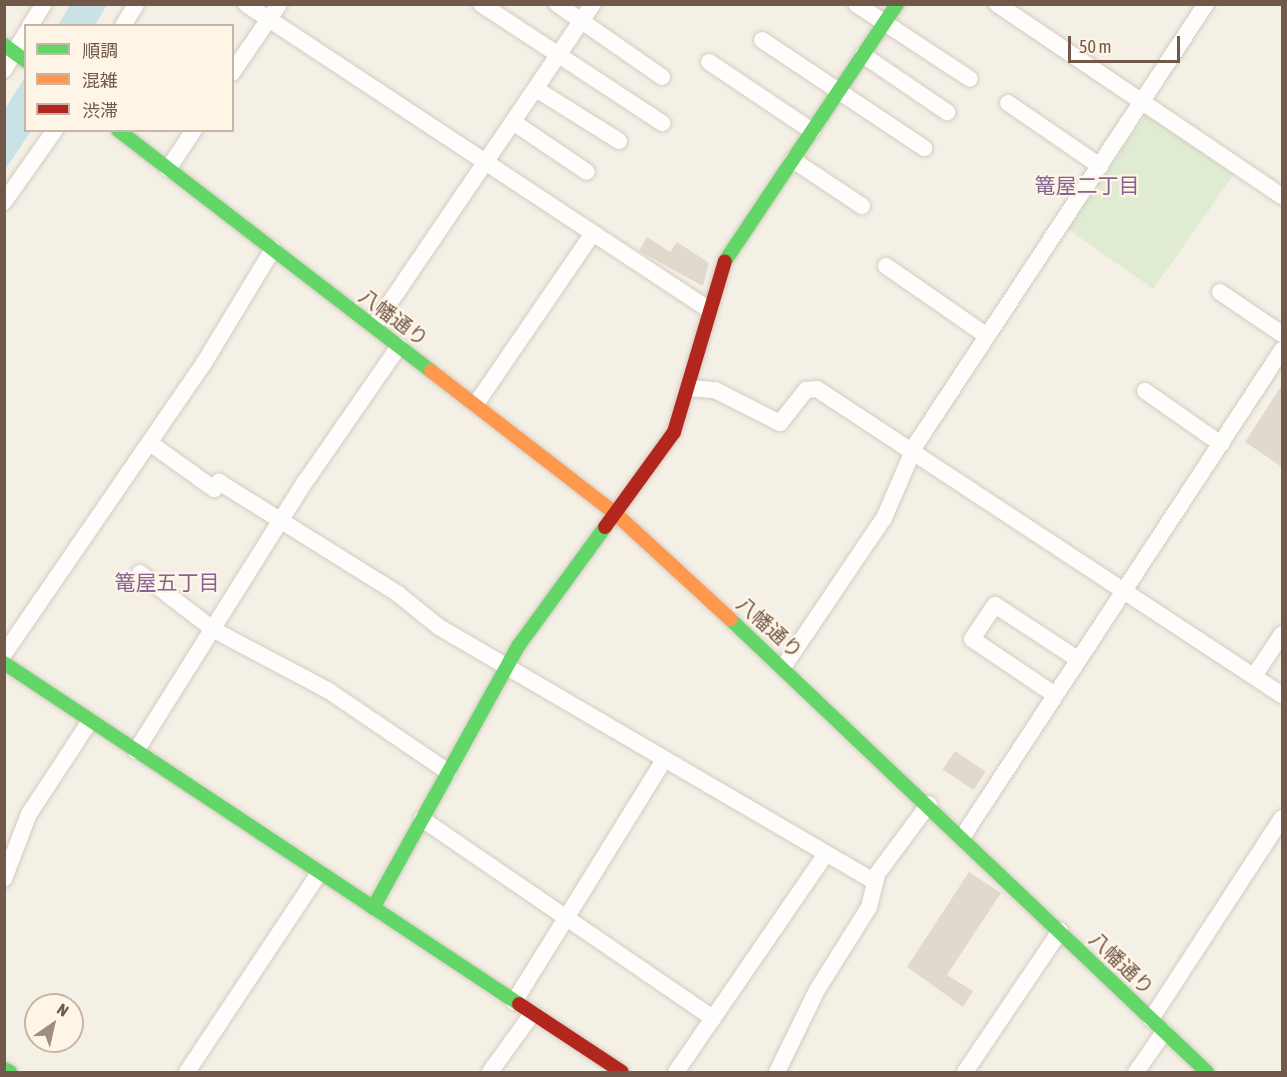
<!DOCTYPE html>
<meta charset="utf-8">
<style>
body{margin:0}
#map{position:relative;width:1287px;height:1077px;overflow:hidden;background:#f5f0e6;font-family:"Asap Condensed","Noto Sans JP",sans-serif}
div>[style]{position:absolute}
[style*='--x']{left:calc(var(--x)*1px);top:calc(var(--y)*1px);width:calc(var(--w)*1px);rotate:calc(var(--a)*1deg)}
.green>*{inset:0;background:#e0ecd1;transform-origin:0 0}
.water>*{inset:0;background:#c9e2e5}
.building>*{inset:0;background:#e1d8ce;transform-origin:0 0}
.roads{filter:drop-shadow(0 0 2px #d3cbc1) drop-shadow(0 0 2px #d3cbc1)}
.street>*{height:16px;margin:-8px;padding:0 8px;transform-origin:8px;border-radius:8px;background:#fefdfb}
.fast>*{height:14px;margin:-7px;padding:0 7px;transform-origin:7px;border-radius:7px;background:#63d668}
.slow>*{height:14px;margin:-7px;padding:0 7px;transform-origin:7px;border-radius:7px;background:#ff974d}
.jam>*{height:14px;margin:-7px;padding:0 7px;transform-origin:7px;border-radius:7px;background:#b3261e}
span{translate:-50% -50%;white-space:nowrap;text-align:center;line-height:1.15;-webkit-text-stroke:4.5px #fff5e6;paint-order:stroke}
.street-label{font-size:20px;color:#715848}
.neighbourhood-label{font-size:21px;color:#856494}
.frame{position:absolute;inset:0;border:6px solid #715848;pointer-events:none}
.legend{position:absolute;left:24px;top:24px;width:210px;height:108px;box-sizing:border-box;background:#fff5e6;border:2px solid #c6b6a7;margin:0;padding:8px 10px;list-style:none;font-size:18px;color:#715848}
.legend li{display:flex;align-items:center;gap:12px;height:30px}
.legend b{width:30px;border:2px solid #c6b6a7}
.north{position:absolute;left:24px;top:993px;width:60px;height:60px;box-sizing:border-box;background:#fff5e6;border:2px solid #c6b6a7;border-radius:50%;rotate:34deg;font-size:16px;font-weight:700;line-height:24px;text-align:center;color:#715848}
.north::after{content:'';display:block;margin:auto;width:21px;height:27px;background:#9f8d7f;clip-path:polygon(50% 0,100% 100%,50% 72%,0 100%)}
.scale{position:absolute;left:1068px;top:36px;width:112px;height:27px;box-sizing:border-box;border:3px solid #715848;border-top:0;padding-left:8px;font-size:18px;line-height:21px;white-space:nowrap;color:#715848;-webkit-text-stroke:4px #fff5e6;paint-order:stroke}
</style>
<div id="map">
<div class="green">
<div style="left:1148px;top:112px;width:106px;height:142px;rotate:35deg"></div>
</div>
<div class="water">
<div style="clip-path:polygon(70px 5px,70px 4px,107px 5px,95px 25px,58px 25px)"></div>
<div style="clip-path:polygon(25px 77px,26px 130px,31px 131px,5px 170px,5px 109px)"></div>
</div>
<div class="building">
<div style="clip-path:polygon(647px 237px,670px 252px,677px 242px,709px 263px,703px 286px,639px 251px)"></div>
<div style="clip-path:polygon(1282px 385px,1282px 467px,1245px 442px)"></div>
<div style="left:955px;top:751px;width:37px;height:22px;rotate:34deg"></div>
<div style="clip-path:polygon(969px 872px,1001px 893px,947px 975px,973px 991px,963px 1007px,907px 967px)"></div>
</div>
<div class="roads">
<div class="street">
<div style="--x:246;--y:4;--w:554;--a:33.43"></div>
<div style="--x:481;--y:4;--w:217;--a:33.3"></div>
<div style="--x:557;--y:4;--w:128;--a:34.8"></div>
<div style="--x:856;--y:4;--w:136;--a:33.3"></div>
<div style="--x:997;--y:4;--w:344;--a:34"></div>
<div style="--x:30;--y:26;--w:26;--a:-58"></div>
<div style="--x:123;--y:26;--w:26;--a:-59"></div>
<div style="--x:762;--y:40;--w:195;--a:33.7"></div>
<div style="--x:863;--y:55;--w:102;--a:34.2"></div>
<div style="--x:709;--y:62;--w:124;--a:33.8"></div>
<div style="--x:4;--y:70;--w:43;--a:-59.3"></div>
<div style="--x:232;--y:73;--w:83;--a:-55.7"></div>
<div style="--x:536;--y:89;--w:98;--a:32.1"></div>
<div style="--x:1008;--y:103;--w:112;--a:34.4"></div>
<div style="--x:513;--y:122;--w:89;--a:34"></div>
<div style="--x:793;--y:160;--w:83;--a:33.7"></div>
<div style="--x:168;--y:169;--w:47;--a:-56.3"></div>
<div style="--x:4;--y:202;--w:88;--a:-54.7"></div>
<div style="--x:886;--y:266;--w:123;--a:34.7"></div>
<div style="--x:1220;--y:292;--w:75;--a:34.1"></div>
<div style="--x:374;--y:326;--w:389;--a:-55.8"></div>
<div style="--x:690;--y:388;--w:25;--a:5"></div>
<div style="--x:715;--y:390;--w:73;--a:26.9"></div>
<div style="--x:780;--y:423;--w:42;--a:-51.8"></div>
<div style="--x:806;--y:390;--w:11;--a:-5"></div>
<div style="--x:817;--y:389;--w:557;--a:33.35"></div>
<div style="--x:1145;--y:391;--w:93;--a:34.9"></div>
<div style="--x:476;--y:404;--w:207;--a:-55.6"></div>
<div style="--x:150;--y:443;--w:79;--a:35.7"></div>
<div style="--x:214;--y:489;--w:9;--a:-54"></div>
<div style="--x:219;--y:482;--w:211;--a:32"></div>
<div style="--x:398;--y:594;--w:53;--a:38.8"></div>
<div style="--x:439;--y:627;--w:505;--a:30.32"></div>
<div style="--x:140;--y:573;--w:93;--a:37.6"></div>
<div style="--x:214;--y:630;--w:130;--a:27.9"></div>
<div style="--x:329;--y:691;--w:144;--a:34.2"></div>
<div style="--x:4;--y:654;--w:353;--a:-55.5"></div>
<div style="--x:204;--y:363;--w:133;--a:-58.8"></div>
<div style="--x:784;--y:666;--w:179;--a:-56"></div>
<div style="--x:884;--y:518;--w:81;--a:-66.6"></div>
<div style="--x:916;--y:444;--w:527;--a:-56.61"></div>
<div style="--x:1254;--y:676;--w:50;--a:-56.3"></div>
<div style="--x:1055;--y:695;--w:100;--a:-146"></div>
<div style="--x:972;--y:639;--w:41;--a:-55.9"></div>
<div style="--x:995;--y:605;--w:100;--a:33.2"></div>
<div style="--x:136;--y:751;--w:318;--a:-57.9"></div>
<div style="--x:305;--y:482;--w:165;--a:-55.3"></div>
<div style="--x:422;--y:819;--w:353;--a:34.4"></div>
<div style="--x:963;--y:836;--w:581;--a:-56.72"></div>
<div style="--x:4;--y:879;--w:70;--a:-69"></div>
<div style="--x:29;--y:814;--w:111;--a:-56.7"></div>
<div style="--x:514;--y:1002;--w:285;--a:-58.2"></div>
<div style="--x:1151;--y:1019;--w:240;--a:-56.9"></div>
<div style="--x:187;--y:1072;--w:239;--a:-56.4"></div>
<div style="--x:490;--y:1072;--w:72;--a:-54.1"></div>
<div style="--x:676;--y:1072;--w:263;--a:-55.5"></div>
<div style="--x:777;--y:1072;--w:91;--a:-64"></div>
<div style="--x:817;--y:990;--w:98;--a:-57.9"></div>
<div style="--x:869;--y:907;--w:34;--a:-76"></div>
<div style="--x:877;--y:874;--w:87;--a:-53.4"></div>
<div style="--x:965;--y:1072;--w:170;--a:-56"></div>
<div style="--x:1136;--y:1072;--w:49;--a:-55"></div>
</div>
<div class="fast">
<div style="--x:4;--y:45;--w:27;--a:36"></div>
<div style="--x:118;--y:130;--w:395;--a:37.6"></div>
<div style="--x:725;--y:261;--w:309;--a:-56.2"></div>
<div style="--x:730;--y:619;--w:658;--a:43.52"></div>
<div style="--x:4;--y:663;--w:618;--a:33.51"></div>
<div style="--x:373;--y:908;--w:301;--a:-61"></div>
<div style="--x:519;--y:645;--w:146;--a:-53.9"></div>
<div style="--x:4;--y:1069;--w:7;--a:27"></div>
</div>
<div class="slow">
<div style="--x:431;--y:371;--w:235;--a:37.7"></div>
<div style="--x:617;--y:515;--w:154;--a:42.6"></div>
</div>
<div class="jam">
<div style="--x:605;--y:527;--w:117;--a:-54"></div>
<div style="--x:674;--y:432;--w:178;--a:-73.4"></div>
<div style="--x:519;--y:1004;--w:123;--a:33.4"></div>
</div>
</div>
<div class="street-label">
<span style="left:394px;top:317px;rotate:37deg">八幡通り</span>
<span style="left:770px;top:627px;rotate:42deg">八幡通り</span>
<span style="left:1122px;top:963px;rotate:44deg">八幡通り</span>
</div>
<div class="neighbourhood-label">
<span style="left:1087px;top:185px">篭屋二丁目</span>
<span style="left:167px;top:582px">篭屋五丁目</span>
</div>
<div class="frame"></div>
<ul class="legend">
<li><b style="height:8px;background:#63d668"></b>順調</li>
<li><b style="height:8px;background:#ff974d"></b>混雑</li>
<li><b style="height:8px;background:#b3261e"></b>渋滞</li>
</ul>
<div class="north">N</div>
<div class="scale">50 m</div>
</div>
